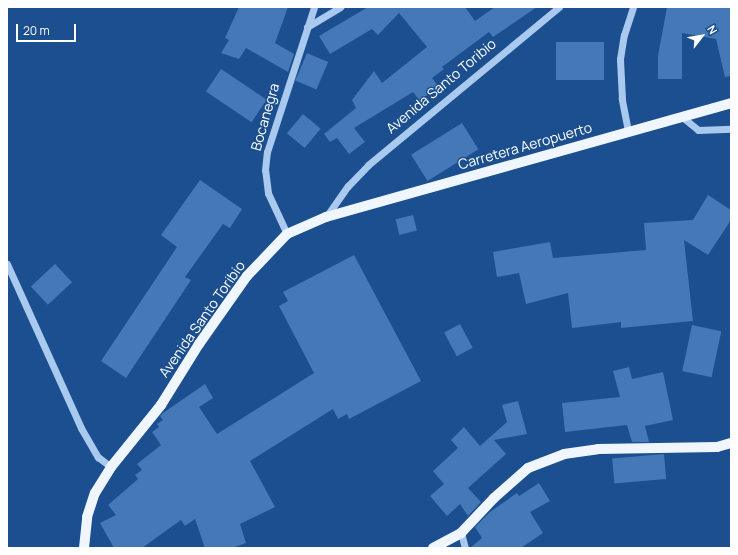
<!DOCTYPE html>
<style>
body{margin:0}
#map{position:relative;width:738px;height:555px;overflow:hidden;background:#1b4f8f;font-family:Manrope,sans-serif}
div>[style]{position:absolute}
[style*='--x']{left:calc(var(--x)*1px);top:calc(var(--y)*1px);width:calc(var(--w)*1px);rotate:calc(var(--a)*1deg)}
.building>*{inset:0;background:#4478b7;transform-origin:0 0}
.minor>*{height:7px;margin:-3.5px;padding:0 3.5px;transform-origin:3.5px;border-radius:3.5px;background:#a9c9ee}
.major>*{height:10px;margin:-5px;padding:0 5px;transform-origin:5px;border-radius:5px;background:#f0f6ff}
span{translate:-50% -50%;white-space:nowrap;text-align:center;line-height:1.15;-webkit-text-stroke:3px #1b4f8f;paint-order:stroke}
.street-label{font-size:14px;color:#fff}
.frame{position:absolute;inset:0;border:8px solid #fff;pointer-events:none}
.north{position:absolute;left:682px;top:16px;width:40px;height:40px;-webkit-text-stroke:3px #1b4f8f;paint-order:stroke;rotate:59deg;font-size:11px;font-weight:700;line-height:16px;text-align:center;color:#fff}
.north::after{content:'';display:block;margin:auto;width:14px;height:18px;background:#fff;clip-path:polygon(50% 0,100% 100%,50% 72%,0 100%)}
.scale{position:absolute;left:16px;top:24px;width:60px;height:18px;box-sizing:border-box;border:2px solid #fff;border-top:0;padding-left:5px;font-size:12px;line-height:14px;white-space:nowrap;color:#fff;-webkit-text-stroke:3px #1b4f8f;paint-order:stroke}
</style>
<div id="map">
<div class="building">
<div style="clip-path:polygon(239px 7px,288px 7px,275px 43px,294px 54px,288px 72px,246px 48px,239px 59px,221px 53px,229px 40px,225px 38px)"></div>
<div style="clip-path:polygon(368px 7px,465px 7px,475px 21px,495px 7px,537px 7px,493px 37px,489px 32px,442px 67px,444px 69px,432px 78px,438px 86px,420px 101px,413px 92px,354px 128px,365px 142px,349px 154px,337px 138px,330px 142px,324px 134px,356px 108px,352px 100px,374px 71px,382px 83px,427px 47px,399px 13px,378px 35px,372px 29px,330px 54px,319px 36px)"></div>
<div style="clip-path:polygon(667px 7px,731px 7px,731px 76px,725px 77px,716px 39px,682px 33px,682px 79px,658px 79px,658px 56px)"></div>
<div style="left:556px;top:42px;width:48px;height:38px"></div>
<div style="left:307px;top:53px;width:23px;height:30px;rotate:23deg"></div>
<div style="left:221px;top:69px;width:55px;height:27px;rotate:34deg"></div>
<div style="left:303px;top:114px;width:23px;height:25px;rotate:40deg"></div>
<div style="left:462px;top:123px;width:31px;height:60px;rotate:58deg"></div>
<div style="clip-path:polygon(200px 180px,242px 209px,230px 228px,223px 224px,185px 277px,191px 280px,126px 378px,101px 361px,177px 247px,161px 235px)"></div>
<div style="clip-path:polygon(708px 195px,731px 210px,731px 220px,708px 255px,684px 240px,693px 321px,621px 328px,621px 322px,572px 328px,568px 293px,526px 304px,519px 273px,497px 277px,493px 252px,550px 242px,553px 258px,646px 250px,644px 223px,693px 220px)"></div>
<div style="left:413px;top:215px;width:16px;height:18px;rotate:76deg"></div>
<div style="clip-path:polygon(354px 255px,421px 381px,349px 419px,347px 414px,338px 419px,333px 409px,250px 461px,275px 507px,240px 524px,246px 543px,232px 548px,205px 548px,195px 519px,185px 526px,181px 520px,142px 548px,114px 548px,100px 523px,116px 515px,108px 505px,138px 479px,135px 475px,142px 470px,137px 464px,161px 445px,152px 432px,159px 427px,157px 424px,163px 420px,160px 416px,163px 413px,205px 384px,213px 398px,199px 407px,217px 434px,314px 373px,279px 306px,288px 301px,283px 292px)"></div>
<div style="left:55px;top:264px;width:25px;height:33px;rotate:47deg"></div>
<div style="left:460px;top:324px;width:27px;height:18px;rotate:62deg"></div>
<div style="left:692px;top:325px;width:30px;height:47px;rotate:12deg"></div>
<div style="clip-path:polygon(629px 367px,632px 379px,663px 372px,673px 420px,645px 426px,649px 442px,632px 442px,627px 425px,565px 432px,562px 403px,620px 397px,613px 371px)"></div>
<div style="clip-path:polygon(518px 401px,527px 434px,494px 440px,506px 454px,468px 488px,481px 502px,468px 516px,460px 504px,447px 516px,430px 496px,444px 484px,433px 471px,458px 448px,451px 440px,464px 427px,480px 446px,507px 422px,502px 405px)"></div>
<div style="left:664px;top:454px;width:25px;height:52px;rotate:85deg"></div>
<div style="clip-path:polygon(539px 483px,550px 501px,530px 512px,543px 533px,521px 548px,470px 548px,482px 538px,475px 527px,490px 512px,517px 493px,519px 496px)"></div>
</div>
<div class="minor">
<div style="--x:307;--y:27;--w:39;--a:-31"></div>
<div style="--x:681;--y:116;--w:22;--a:39"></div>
<div style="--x:698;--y:130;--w:33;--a:-2"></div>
<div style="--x:628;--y:131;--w:33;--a:-101"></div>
<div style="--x:622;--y:99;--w:40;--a:-92.9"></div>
<div style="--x:620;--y:59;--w:24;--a:-81"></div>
<div style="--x:624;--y:35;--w:29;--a:-72"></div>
<div style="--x:326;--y:217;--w:38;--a:-55"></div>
<div style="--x:348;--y:186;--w:29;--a:-46"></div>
<div style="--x:368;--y:165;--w:248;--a:-39.6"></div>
<div style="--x:287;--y:234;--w:45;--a:-114.9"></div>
<div style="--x:268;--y:193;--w:23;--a:-97"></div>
<div style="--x:265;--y:170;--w:18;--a:-84"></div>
<div style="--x:267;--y:152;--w:152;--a:-72"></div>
<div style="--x:7;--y:264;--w:180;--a:65.7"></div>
<div style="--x:81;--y:428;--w:34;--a:60"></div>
<div style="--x:98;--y:457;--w:16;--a:38"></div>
<div style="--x:461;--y:533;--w:16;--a:75"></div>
</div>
<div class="major">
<div style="--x:84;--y:548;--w:31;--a:-84"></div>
<div style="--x:87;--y:517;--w:25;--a:-72"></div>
<div style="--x:95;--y:493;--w:31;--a:-58"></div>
<div style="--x:111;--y:467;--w:80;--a:-51.1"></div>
<div style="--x:161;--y:405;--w:72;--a:-58.1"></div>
<div style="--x:199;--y:344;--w:83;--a:-54.8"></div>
<div style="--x:247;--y:276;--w:58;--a:-46.4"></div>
<div style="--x:287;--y:234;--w:43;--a:-23.6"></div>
<div style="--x:326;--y:217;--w:421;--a:-15.7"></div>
<div style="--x:433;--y:548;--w:32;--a:-28"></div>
<div style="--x:461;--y:533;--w:48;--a:-46.7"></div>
<div style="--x:494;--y:498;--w:45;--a:-41.4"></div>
<div style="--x:528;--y:468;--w:39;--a:-21"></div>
<div style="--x:564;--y:454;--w:34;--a:-8"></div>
<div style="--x:598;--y:449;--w:119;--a:-1"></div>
<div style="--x:717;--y:447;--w:15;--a:-16"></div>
</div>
<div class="street-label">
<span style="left:441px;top:86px;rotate:-40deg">Avenida Santo Toribio</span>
<span style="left:265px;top:117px;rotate:-74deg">Bocanegra</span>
<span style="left:525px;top:146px;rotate:-16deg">Carretera Aeropuerto</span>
<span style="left:202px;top:319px;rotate:-55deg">Avenida Santo Toribio</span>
</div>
<div class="frame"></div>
<div class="north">N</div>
<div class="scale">20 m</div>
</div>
